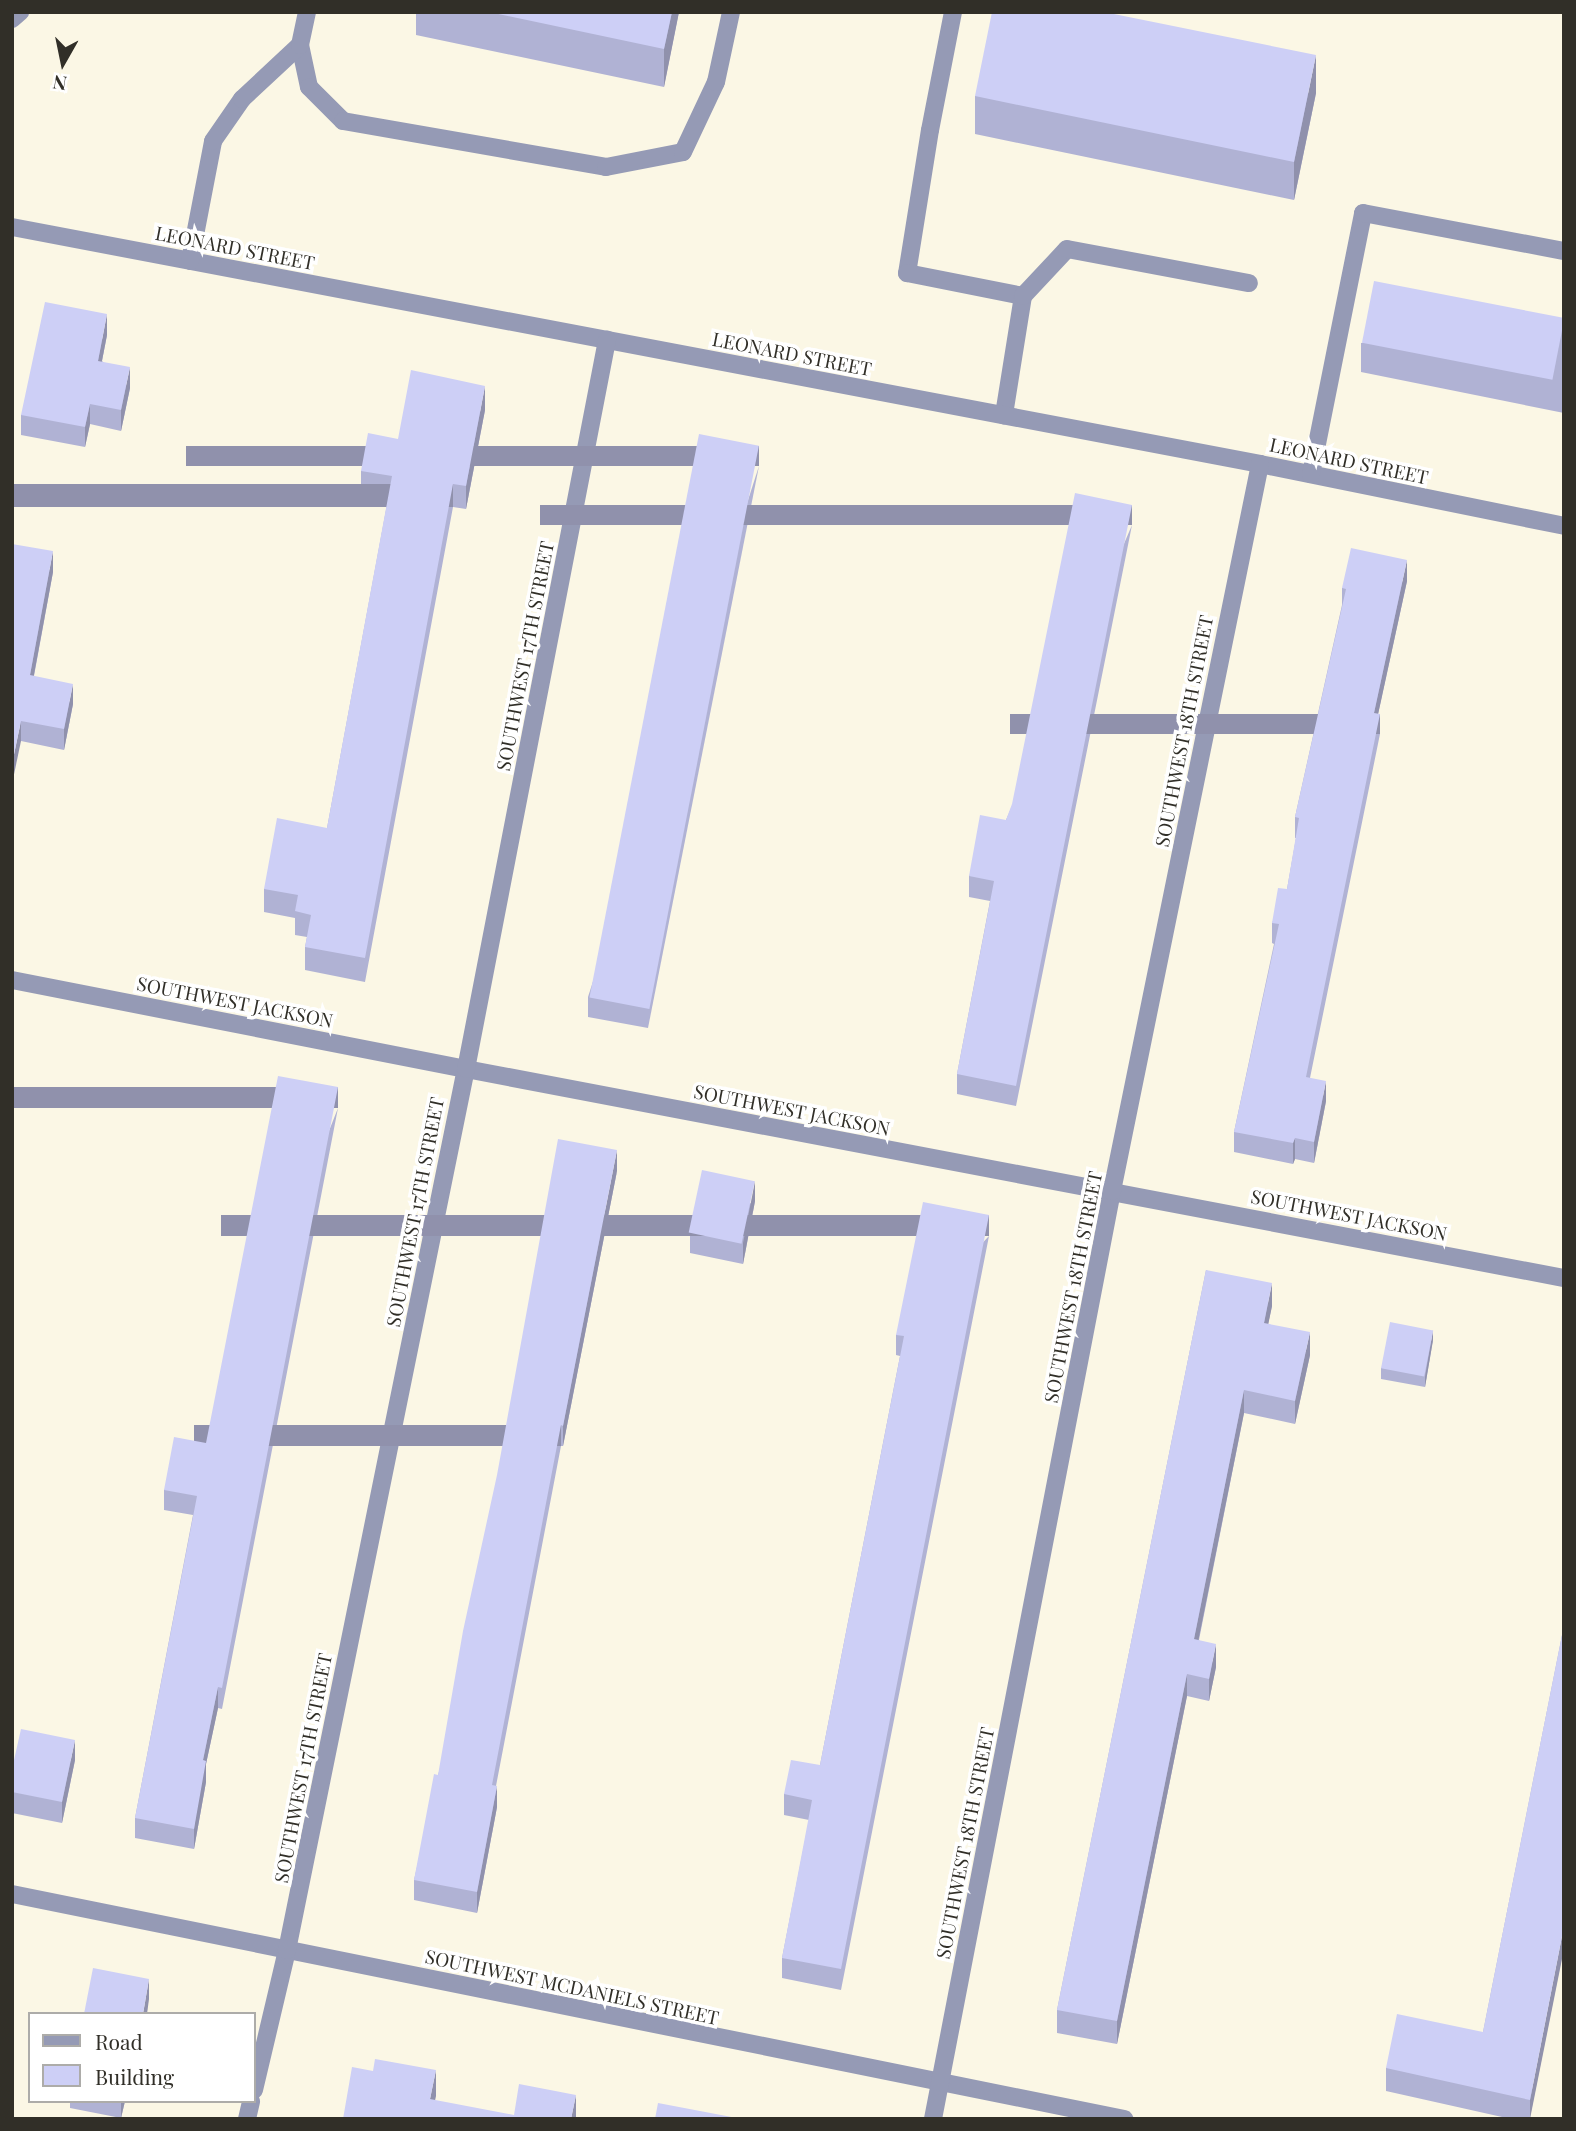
<!DOCTYPE html>
<style>
body{margin:0}
#map{position:relative;width:1576px;height:2131px;overflow:hidden;background:#fbf7e5;font-family:"Playfair Display",serif}
div>[style]{position:absolute}
[style*='--x']{left:calc(var(--x)*1px);top:calc(var(--y)*1px);width:calc(var(--w)*1px);rotate:calc(var(--a)*1deg)}
.lane>*{height:18px;margin:-9px;padding:0 9px;transform-origin:9px;border-radius:9px;background:#959ab5}
.street>*{height:18px;margin:-9px;padding:0 9px;transform-origin:9px;border-radius:9px;background:#959ab5}
.wall>*{inset:0;background:#b0b2d4}
.shaded-wall>*{inset:0;background:#9091ac;transform-origin:0 0}
.building>*{inset:0;background:#cdcff6;transform-origin:0 0}
span{translate:-50% -50%;white-space:nowrap;text-align:center;line-height:1.15;-webkit-text-stroke:7px #fff;paint-order:stroke}
.street-label{font-size:19px;color:#312f28}
.frame{position:absolute;inset:0;border:14px solid #312f28;pointer-events:none}
.legend{position:absolute;left:28px;top:2012px;width:228px;height:91px;box-sizing:border-box;background:#fff;border:2px solid #adaca9;margin:0;padding:9px 12px;list-style:none;font-size:21px;color:#312f28}
.legend li{display:flex;align-items:center;gap:14px;height:35px}
.legend b{width:35px;border:2px solid #adaca9}
.north{position:absolute;left:28px;top:28px;width:70px;height:70px;-webkit-text-stroke:5px #fff;paint-order:stroke;rotate:189deg;font-size:19px;font-weight:700;line-height:28px;text-align:center;color:#312f28}
.north::after{content:'';display:block;margin:auto;width:24px;height:32px;background:#312f28;clip-path:polygon(50% 0,100% 100%,50% 72%,0 100%)}
</style>
<div id="map">
<div class="lane">
<div style="--x:953;--y:12;--w:120;--a:101"></div>
<div style="--x:930;--y:130;--w:145;--a:99.1"></div>
<div style="--x:907;--y:273;--w:118;--a:11.2"></div>
<div style="--x:1023;--y:296;--w:121;--a:99.1"></div>
<div style="--x:12;--y:19;--w:11;--a:-41"></div>
<div style="--x:300;--y:45;--w:43;--a:77.9"></div>
<div style="--x:309;--y:87;--w:48;--a:45"></div>
<div style="--x:343;--y:121;--w:267;--a:9.9"></div>
<div style="--x:606;--y:167;--w:78;--a:-11"></div>
<div style="--x:683;--y:152;--w:77;--a:-64.8"></div>
<div style="--x:716;--y:82;--w:72;--a:-77.9"></div>
<div style="--x:12;--y:227;--w:1270;--a:10.75"></div>
<div style="--x:1260;--y:464;--w:310;--a:11.5"></div>
<div style="--x:190;--y:261;--w:122;--a:-79.1"></div>
<div style="--x:213;--y:141;--w:51;--a:-55.4"></div>
<div style="--x:242;--y:99;--w:79;--a:-43"></div>
<div style="--x:300;--y:45;--w:34;--a:-78"></div>
<div style="--x:1023;--y:296;--w:64;--a:-46.9"></div>
<div style="--x:1067;--y:249;--w:185;--a:10.6"></div>
<div style="--x:1311;--y:474;--w:266;--a:-78.7"></div>
<div style="--x:1363;--y:213;--w:205;--a:10.7"></div>
</div>
<div class="street">
<div style="--x:12;--y:980;--w:463;--a:11.1"></div>
<div style="--x:466;--y:1069;--w:1118;--a:10.78"></div>
<div style="--x:12;--y:1894;--w:1135;--a:11.44"></div>
<div style="--x:254;--y:2090;--w:144;--a:-76.7"></div>
<div style="--x:287;--y:1950;--w:899;--a:-78.52"></div>
<div style="--x:466;--y:1069;--w:743;--a:-79.05"></div>
<div style="--x:247;--y:2119;--w:18;--a:-77"></div>
<div style="--x:933;--y:2119;--w:945;--a:-79.08"></div>
<div style="--x:1112;--y:1191;--w:742;--a:-78.49"></div>
</div>
<div class="wall">
<div style="clip-path:polygon(416px 12px,679px 12px,664px 87px,416px 35px)"></div>
<div style="clip-path:polygon(1316px 93px,1294px 200px,975px 134px,975px 96px)"></div>
<div style="clip-path:polygon(1564px 319px,1564px 413px,1361px 372px,1361px 343px)"></div>
<div style="clip-path:polygon(107px 335px,102px 361px,130px 388px,121px 431px,90px 424px,85px 447px,21px 435px,21px 415px)"></div>
<div style="clip-path:polygon(485px 410px,466px 509px,453px 507px,365px 982px,305px 970px,305px 947px,307px 937px,295px 935px,295px 918px,264px 912px,264px 889px,327px 828px,388px 499px,361px 494px,361px 471px,398px 439px)"></div>
<div style="clip-path:polygon(759px 466px,648px 1028px,588px 1017px,588px 997px)"></div>
<div style="clip-path:polygon(1132px 525px,1016px 1106px,957px 1094px,957px 1074px,990px 901px,969px 897px,969px 876px,1006px 820px)"></div>
<div style="clip-path:polygon(12px 544px,53px 572px,34px 676px,73px 704px,64px 750px,21px 741px)"></div>
<div style="clip-path:polygon(1407px 581px,1378px 714px,1380px 734px,1310px 1078px,1326px 1101px,1314px 1163px,1295px 1159px,1293px 1164px,1234px 1152px,1234px 1132px,1274px 944px,1272px 943px,1272px 923px,1287px 889px,1296px 838px,1295px 838px,1295px 817px,1342px 605px,1342px 588px)"></div>
<div style="clip-path:polygon(338px 1108px,222px 1709px,218px 1708px,206px 1764px,206px 1782px,194px 1849px,135px 1838px,135px 1818px,193px 1515px,164px 1510px,164px 1490px,206px 1443px)"></div>
<div style="clip-path:polygon(617px 1171px,563px 1446px,561px 1446px,496px 1786px,497px 1807px,477px 1913px,414px 1900px,414px 1880px,438px 1775px)"></div>
<div style="clip-path:polygon(755px 1201px,743px 1264px,690px 1253px,690px 1233px)"></div>
<div style="clip-path:polygon(989px 1236px,841px 1990px,782px 1978px,782px 1958px,809px 1820px,784px 1815px,784px 1794px,820px 1765px,900px 1356px,896px 1355px,896px 1335px)"></div>
<div style="clip-path:polygon(1206px 1270px,1272px 1306px,1268px 1324px,1310px 1355px,1295px 1424px,1244px 1413px,1199px 1640px,1216px 1667px,1209px 1701px,1187px 1696px,1117px 2044px,1057px 2033px,1057px 2010px)"></div>
<div style="clip-path:polygon(1433px 1340px,1425px 1387px,1381px 1379px,1381px 1368px)"></div>
<div style="clip-path:polygon(1564px 1625px,1530px 2119px,1511px 2119px,1386px 2091px,1386px 2068px,1483px 2032px)"></div>
<div style="clip-path:polygon(75px 1760px,62px 1823px,12px 1813px,12px 1769px)"></div>
<div style="clip-path:polygon(70px 2101px,125px 2101px,121px 2118px,70px 2108px)"></div>
</div>
<div class="shaded-wall">
<div style="clip-path:polygon(672px 12px,679px 12px,664px 87px,664px 49px)"></div>
<div style="clip-path:polygon(1316px 55px,1316px 93px,1294px 200px,1294px 162px)"></div>
<div style="clip-path:polygon(107px 314px,107px 335px,98px 381px,98px 361px)"></div>
<div style="clip-path:polygon(130px 367px,130px 388px,121px 431px,121px 410px)"></div>
<div style="clip-path:polygon(485px 386px,485px 410px,466px 509px,466px 486px)"></div>
<div style="clip-path:polygon(90px 404px,90px 424px,85px 447px,85px 427px)"></div>
<div style="left:759px;top:446px;width:20px;height:573px;rotate:90deg"></div>
<div style="left:453px;top:484px;width:23px;height:482px;rotate:90deg"></div>
<div style="left:1132px;top:505px;width:20px;height:592px;rotate:90deg"></div>
<div style="clip-path:polygon(53px 551px,53px 572px,30px 696px,30px 675px)"></div>
<div style="clip-path:polygon(1407px 560px,1407px 581px,1374px 733px,1374px 713px)"></div>
<div style="clip-path:polygon(73px 684px,73px 704px,64px 750px,64px 729px)"></div>
<div style="left:1380px;top:714px;width:20px;height:370px;rotate:90deg"></div>
<div style="clip-path:polygon(21px 721px,21px 741px,12px 784px,12px 764px)"></div>
<div style="clip-path:polygon(1326px 1081px,1326px 1101px,1314px 1163px,1314px 1142px)"></div>
<div style="left:338px;top:1087px;width:21px;height:612px;rotate:90deg"></div>
<div style="clip-path:polygon(1295px 1138px,1295px 1159px,1293px 1164px,1293px 1143px)"></div>
<div style="clip-path:polygon(617px 1150px,617px 1171px,563px 1446px,563px 1426px)"></div>
<div style="clip-path:polygon(755px 1181px,755px 1201px,743px 1264px,743px 1243px)"></div>
<div style="left:989px;top:1215px;width:21px;height:768px;rotate:90deg"></div>
<div style="clip-path:polygon(1272px 1283px,1272px 1306px,1264px 1345px,1264px 1323px)"></div>
<div style="clip-path:polygon(1433px 1330px,1433px 1340px,1425px 1387px,1425px 1377px)"></div>
<div style="clip-path:polygon(1310px 1332px,1310px 1355px,1295px 1424px,1295px 1401px)"></div>
<div style="clip-path:polygon(1244px 1390px,1244px 1413px,1194px 1662px,1194px 1639px)"></div>
<div style="left:561px;top:1425px;width:21px;height:367px;rotate:90deg"></div>
<div style="clip-path:polygon(1216px 1644px,1216px 1667px,1209px 1701px,1209px 1679px)"></div>
<div style="clip-path:polygon(1187px 1674px,1187px 1696px,1117px 2044px,1117px 2021px)"></div>
<div style="clip-path:polygon(218px 1687px,218px 1708px,206px 1764px,206px 1782px,194px 1849px,194px 1829px,203px 1760px)"></div>
<div style="clip-path:polygon(75px 1740px,75px 1760px,62px 1823px,62px 1802px)"></div>
<div style="clip-path:polygon(497px 1786px,497px 1807px,477px 1913px,477px 1892px)"></div>
<div style="clip-path:polygon(1564px 1926px,1564px 1949px,1530px 2119px,1530px 2100px)"></div>
<div style="clip-path:polygon(149px 1979px,149px 1999px,147px 2014px,143px 2014px)"></div>
<div style="clip-path:polygon(436px 2070px,436px 2096px,431px 2119px,430px 2099px)"></div>
<div style="clip-path:polygon(576px 2095px,576px 2119px,571px 2119px)"></div>
<div style="clip-path:polygon(121px 2101px,125px 2101px,121px 2118px)"></div>
</div>
<div class="building">
<div style="clip-path:polygon(489px 12px,672px 12px,664px 49px)"></div>
<div style="clip-path:polygon(992px 12px,1104px 12px,1316px 55px,1294px 162px,975px 96px)"></div>
<div style="left:1374px;top:281px;width:194px;height:63px;rotate:11deg"></div>
<div style="clip-path:polygon(45px 302px,107px 314px,98px 361px,130px 367px,121px 410px,90px 404px,85px 427px,21px 415px)"></div>
<div style="clip-path:polygon(411px 370px,485px 386px,466px 486px,453px 484px,365px 958px,305px 947px,311px 915px,295px 911px,298px 895px,264px 889px,277px 818px,327px 828px,392px 476px,361px 471px,368px 433px,398px 439px)"></div>
<div style="left:699px;top:434px;width:61px;height:574px;rotate:11deg"></div>
<div style="clip-path:polygon(1075px 493px,1132px 505px,1016px 1086px,957px 1074px,994px 881px,969px 876px,980px 815px,1006px 820px,1012px 804px)"></div>
<div style="clip-path:polygon(12px 544px,53px 551px,30px 675px,73px 684px,64px 729px,21px 721px,12px 764px)"></div>
<div style="clip-path:polygon(1351px 548px,1407px 560px,1374px 713px,1380px 714px,1306px 1077px,1326px 1081px,1314px 1142px,1295px 1138px,1293px 1143px,1234px 1132px,1279px 924px,1272px 923px,1278px 888px,1287px 889px,1299px 818px,1295px 817px,1346px 589px,1342px 588px)"></div>
<div style="clip-path:polygon(278px 1076px,338px 1087px,222px 1688px,218px 1687px,203px 1760px,206px 1761px,194px 1829px,135px 1818px,197px 1496px,164px 1490px,174px 1437px,206px 1443px)"></div>
<div style="clip-path:polygon(558px 1139px,617px 1150px,563px 1426px,561px 1425px,492px 1785px,497px 1786px,477px 1892px,414px 1880px,434px 1774px,438px 1775px,463px 1631px,497px 1475px)"></div>
<div style="left:702px;top:1170px;width:54px;height:64px;rotate:12deg"></div>
<div style="clip-path:polygon(923px 1202px,989px 1215px,841px 1969px,782px 1958px,812px 1800px,784px 1794px,791px 1760px,820px 1765px,904px 1336px,896px 1335px)"></div>
<div style="clip-path:polygon(1206px 1270px,1272px 1283px,1264px 1323px,1310px 1332px,1295px 1401px,1244px 1390px,1194px 1639px,1216px 1644px,1209px 1679px,1187px 1674px,1117px 2021px,1057px 2010px)"></div>
<div style="left:1390px;top:1322px;width:44px;height:47px;rotate:11deg"></div>
<div style="clip-path:polygon(1564px 1625px,1564px 1926px,1530px 2100px,1386px 2068px,1397px 2014px,1483px 2032px)"></div>
<div style="clip-path:polygon(21px 1729px,75px 1740px,62px 1802px,12px 1792px,12px 1769px)"></div>
<div style="clip-path:polygon(93px 1968px,149px 1979px,143px 2014px,84px 2014px)"></div>
<div style="clip-path:polygon(375px 2059px,436px 2070px,430px 2099px,514px 2115px,519px 2084px,576px 2095px,571px 2119px,343px 2119px,352px 2067px,373px 2071px)"></div>
<div style="clip-path:polygon(658px 2103px,742px 2119px,655px 2119px)"></div>
</div>
<div class="street-label">
<span style="left:235px;top:248px;rotate:11deg">LEONARD STREET</span>
<span style="left:792px;top:354px;rotate:11deg">LEONARD STREET</span>
<span style="left:1349px;top:461px;rotate:12deg">LEONARD STREET</span>
<span style="left:525px;top:656px;rotate:-79deg">SOUTHWEST 17TH STREET</span>
<span style="left:1184px;top:731px;rotate:-79deg">SOUTHWEST 18TH STREET</span>
<span style="left:235px;top:1002px;rotate:11deg">SOUTHWEST JACKSON</span>
<span style="left:792px;top:1110px;rotate:11deg">SOUTHWEST JACKSON</span>
<span style="left:415px;top:1212px;rotate:-79deg">SOUTHWEST 17TH STREET</span>
<span style="left:1349px;top:1215px;rotate:11deg">SOUTHWEST JACKSON</span>
<span style="left:1073px;top:1287px;rotate:-79deg">SOUTHWEST 18TH STREET</span>
<span style="left:303px;top:1768px;rotate:-79deg">SOUTHWEST 17TH STREET</span>
<span style="left:965px;top:1843px;rotate:-79deg">SOUTHWEST 18TH STREET</span>
<span style="left:572px;top:1987px;rotate:12deg">SOUTHWEST MCDANIELS STREET</span>
</div>
<div class="frame"></div>
<ul class="legend">
<li><b style="height:9px;background:#959ab5"></b>Road</li>
<li><b style="height:19px;background:#cdcff6"></b>Building</li>
</ul>
<div class="north">N</div>
</div>
